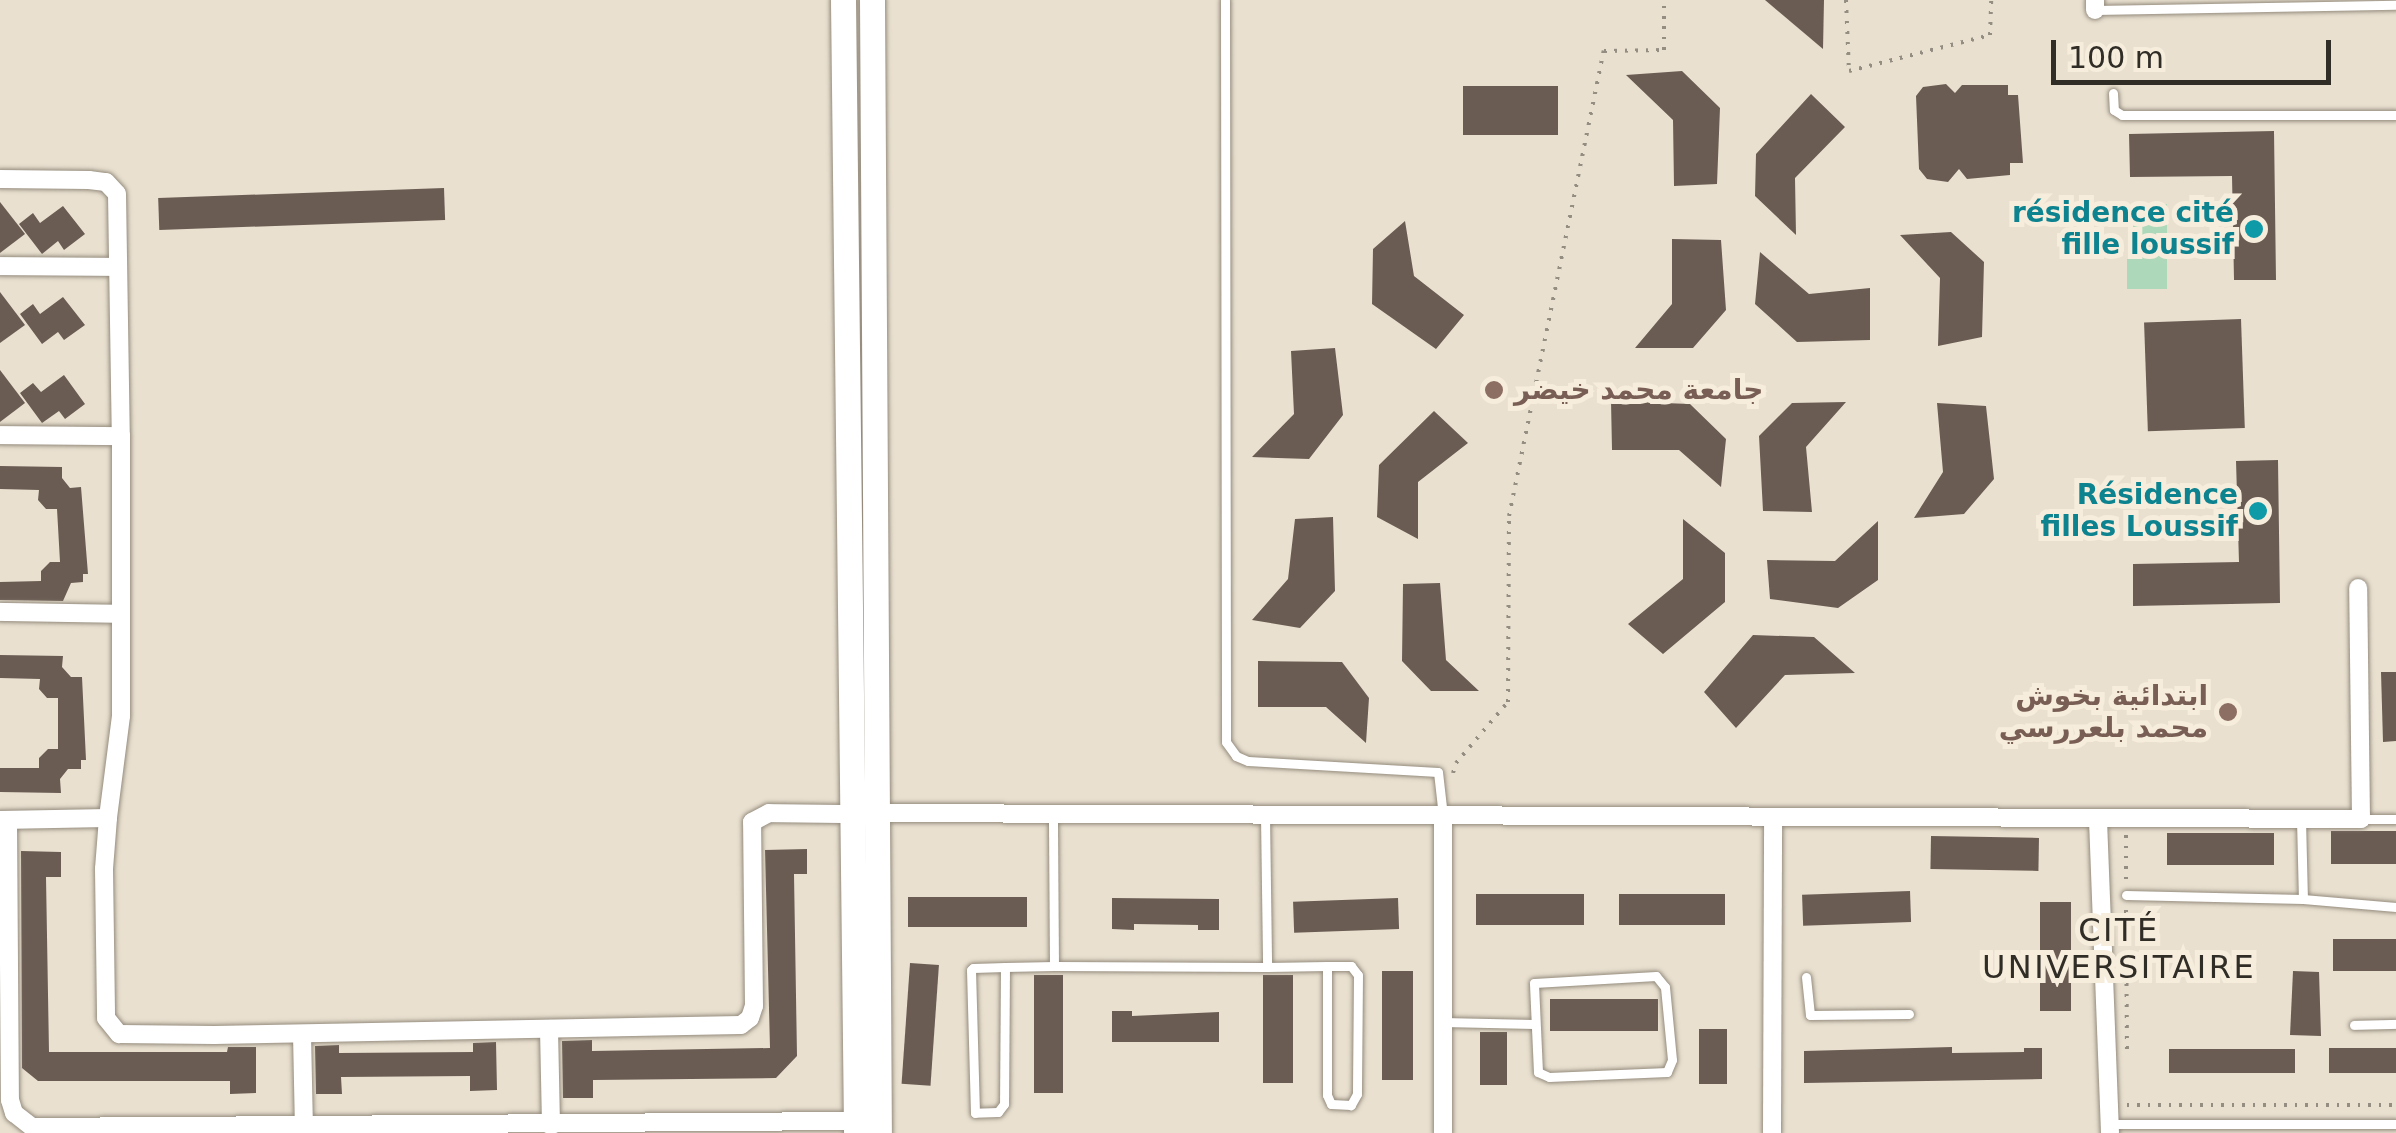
<!DOCTYPE html>
<meta charset="utf-8">
<style>
body{margin:0}
#map{position:relative;width:2396px;height:1133px;overflow:hidden;background:#e9e0d0;font-family:"DejaVu Sans","Noto Sans Arabic",sans-serif}
div>[style]{position:absolute}
[style*='--x']{left:calc(var(--x)*1px);top:calc(var(--y)*1px);width:calc(var(--w)*1px);rotate:calc(var(--a)*1deg)}
.green>*{inset:0;background:#add9ba;transform-origin:0 0}
.building>*{inset:0;background:#6a5c53;transform-origin:0 0}
.path>*{height:4px;margin-top:-2px;transform-origin:0;background:repeating-linear-gradient(90deg,#948e82 0 2.5px,transparent 0 10.5px)}
.roads{filter:drop-shadow(0 0 2px #948b7d) drop-shadow(0 0 2px #948b7d)}
.service>*{height:9px;margin:-4.5px;padding:0 4.5px;transform-origin:4.5px;border-radius:4.5px;background:#fff}
.minor>*{height:18px;margin:-9px;padding:0 9px;transform-origin:9px;border-radius:9px;background:#fff}
.secondary>*{height:25px;margin:-12.5px;padding:0 12.5px;transform-origin:12.5px;border-radius:12.5px;background:#fff}
.dots>*{width:28px;height:28px;translate:-50% -50%;box-sizing:border-box;border:5px solid #f7eddd;border-radius:50%}
span{translate:-50% -50%;white-space:nowrap;text-align:center;line-height:1.15;-webkit-text-stroke:10px #f7eddd;paint-order:stroke}
.culture-label{font-size:28px;color:#0d838f;font-weight:700}
.right{translate:-100% -50%;text-align:right}
.education-label{font-size:28px;color:#785e54;font-weight:700}
.left{translate:0 -50%;text-align:left}
.quarter-label{font-size:32px;color:#302d27;letter-spacing:2.5px}
.scale{position:absolute;left:2051px;top:40px;width:280px;height:45px;box-sizing:border-box;border:5px solid #302d27;border-top:0;padding-left:12px;font-size:30px;line-height:35px;white-space:nowrap;color:#302d27;-webkit-text-stroke:8px #f7eddd;paint-order:stroke}
</style>
<div id="map">
<div class="green">
<div style="left:2127px;top:204px;width:40px;height:85px"></div>
</div>
<div class="building">
<div style="clip-path:polygon(1765px 0,1824px 0,1823px 49px)"></div>
<div style="clip-path:polygon(1682px 71px,1720px 108px,1717px 184px,1674px 186px,1673px 120px,1626px 75px)"></div>
<div style="clip-path:polygon(1946px 84px,1955px 93px,1962px 85px,2008px 85px,2008px 95px,2018px 95px,2023px 163px,2010px 163px,2010px 175px,1967px 179px,1959px 169px,1948px 182px,1927px 179px,1919px 169px,1916px 96px,1923px 87px)"></div>
<div style="left:1558px;top:86px;width:49px;height:95px;rotate:90deg"></div>
<div style="clip-path:polygon(1811px 94px,1845px 127px,1795px 178px,1796px 235px,1755px 196px,1756px 154px)"></div>
<div style="clip-path:polygon(2274px 131px,2276px 280px,2234px 280px,2232px 176px,2130px 177px,2129px 134px)"></div>
<div style="left:444px;top:188px;width:32px;height:286px;rotate:88deg"></div>
<div style="clip-path:polygon(0 202px,25px 234px,0 253px)"></div>
<div style="clip-path:polygon(63px 206px,85px 234px,64px 250px,58px 241px,42px 254px,19px 224px,33px 213px,40px 223px)"></div>
<div style="clip-path:polygon(1405px 221px,1414px 276px,1464px 315px,1436px 349px,1372px 304px,1373px 249px)"></div>
<div style="clip-path:polygon(1951px 232px,1984px 262px,1982px 337px,1938px 346px,1940px 278px,1900px 235px)"></div>
<div style="clip-path:polygon(1672px 239px,1721px 240px,1726px 310px,1693px 348px,1635px 348px,1672px 304px)"></div>
<div style="clip-path:polygon(1760px 252px,1809px 294px,1870px 288px,1870px 340px,1797px 342px,1755px 304px)"></div>
<div style="clip-path:polygon(0 292px,25px 325px,0 343px)"></div>
<div style="clip-path:polygon(63px 297px,85px 325px,64px 340px,58px 332px,42px 344px,20px 314px,33px 304px,40px 314px)"></div>
<div style="left:2241px;top:319px;width:109px;height:97px;rotate:88deg"></div>
<div style="clip-path:polygon(1335px 348px,1343px 415px,1309px 459px,1252px 457px,1294px 414px,1291px 351px)"></div>
<div style="clip-path:polygon(0 370px,25px 403px,0 422px)"></div>
<div style="clip-path:polygon(64px 375px,85px 404px,65px 419px,59px 411px,42px 423px,20px 393px,33px 383px,41px 392px)"></div>
<div style="clip-path:polygon(1611px 401px,1690px 404px,1726px 439px,1721px 487px,1679px 450px,1612px 450px)"></div>
<div style="clip-path:polygon(1846px 402px,1806px 447px,1812px 512px,1763px 511px,1759px 436px,1792px 403px)"></div>
<div style="clip-path:polygon(1937px 403px,1986px 406px,1994px 479px,1964px 514px,1914px 518px,1943px 472px)"></div>
<div style="clip-path:polygon(1434px 411px,1468px 443px,1418px 482px,1418px 539px,1377px 517px,1379px 465px)"></div>
<div style="clip-path:polygon(2278px 460px,2280px 603px,2133px 606px,2133px 564px,2239px 562px,2236px 461px)"></div>
<div style="clip-path:polygon(0 466px,62px 467px,62px 478px,70px 488px,81px 487px,88px 574px,83px 574px,83px 582px,71px 583px,63px 601px,0 600px,0 582px,41px 581px,41px 571px,50px 562px,60px 562px,57px 509px,46px 509px,38px 500px,39px 490px,0 489px)"></div>
<div style="clip-path:polygon(1333px 517px,1335px 591px,1300px 628px,1252px 620px,1288px 579px,1295px 519px)"></div>
<div style="clip-path:polygon(1683px 519px,1725px 553px,1725px 602px,1663px 654px,1628px 624px,1683px 579px)"></div>
<div style="clip-path:polygon(1878px 521px,1878px 580px,1838px 608px,1770px 599px,1767px 560px,1835px 561px)"></div>
<div style="clip-path:polygon(1440px 583px,1446px 660px,1479px 691px,1431px 691px,1402px 661px,1403px 584px)"></div>
<div style="clip-path:polygon(1753px 635px,1814px 637px,1855px 673px,1785px 675px,1736px 728px,1704px 692px)"></div>
<div style="clip-path:polygon(0 655px,63px 656px,62px 667px,71px 677px,82px 677px,86px 760px,81px 760px,81px 769px,68px 769px,60px 779px,61px 793px,0 792px,0 768px,39px 768px,39px 758px,48px 749px,58px 749px,58px 698px,47px 698px,39px 689px,40px 679px,0 678px)"></div>
<div style="clip-path:polygon(1258px 661px,1342px 662px,1369px 698px,1366px 743px,1326px 707px,1258px 707px)"></div>
<div style="clip-path:polygon(2381px 672px,2396px 672px,2396px 741px,2383px 742px)"></div>
<div style="left:2331px;top:831px;width:65px;height:33px"></div>
<div style="left:2274px;top:833px;width:32px;height:107px;rotate:90deg"></div>
<div style="left:1931px;top:836px;width:108px;height:33px;rotate:1deg"></div>
<div style="clip-path:polygon(807px 849px,807px 874px,794px 874px,797px 1056px,776px 1078px,593px 1080px,593px 1098px,563px 1098px,562px 1041px,592px 1040px,592px 1051px,770px 1048px,765px 850px)"></div>
<div style="clip-path:polygon(21px 851px,61px 852px,61px 877px,46px 877px,49px 1052px,227px 1052px,228px 1047px,256px 1047px,256px 1093px,230px 1094px,230px 1081px,38px 1081px,22px 1068px)"></div>
<div style="left:1910px;top:891px;width:31px;height:108px;rotate:88deg"></div>
<div style="left:1476px;top:894px;width:108px;height:31px"></div>
<div style="left:1619px;top:894px;width:106px;height:31px"></div>
<div style="left:908px;top:897px;width:119px;height:30px"></div>
<div style="clip-path:polygon(1112px 898px,1219px 899px,1219px 930px,1198px 930px,1198px 925px,1134px 924px,1134px 930px,1112px 929px)"></div>
<div style="left:1398px;top:898px;width:31px;height:105px;rotate:88deg"></div>
<div style="left:2040px;top:902px;width:31px;height:109px"></div>
<div style="left:2333px;top:939px;width:63px;height:32px"></div>
<div style="left:910px;top:963px;width:29px;height:121px;rotate:4deg"></div>
<div style="left:1382px;top:971px;width:31px;height:109px"></div>
<div style="clip-path:polygon(2293px 971px,2319px 972px,2321px 1036px,2290px 1035px)"></div>
<div style="left:1034px;top:975px;width:29px;height:118px"></div>
<div style="left:1263px;top:975px;width:30px;height:108px"></div>
<div style="left:1658px;top:999px;width:32px;height:108px;rotate:90deg"></div>
<div style="clip-path:polygon(1112px 1011px,1132px 1011px,1132px 1016px,1219px 1012px,1219px 1042px,1112px 1042px)"></div>
<div style="left:1699px;top:1029px;width:28px;height:55px"></div>
<div style="left:1480px;top:1032px;width:27px;height:53px"></div>
<div style="clip-path:polygon(496px 1042px,497px 1090px,470px 1091px,470px 1076px,341px 1077px,342px 1094px,316px 1094px,315px 1046px,339px 1045px,339px 1053px,473px 1052px,473px 1043px)"></div>
<div style="clip-path:polygon(1952px 1047px,1952px 1053px,2024px 1052px,2024px 1048px,2042px 1048px,2042px 1079px,1804px 1083px,1804px 1051px)"></div>
<div style="left:2329px;top:1048px;width:67px;height:25px"></div>
<div style="left:2169px;top:1049px;width:126px;height:24px"></div>
</div>
<div class="path">
<div style="--x:1846;--y:0;--w:71;--a:87.6"></div>
<div style="--x:1849;--y:71;--w:146;--a:-14.3"></div>
<div style="--x:1990;--y:35;--w:35;--a:-88"></div>
<div style="--x:1453;--y:773;--w:10;--a:-73"></div>
<div style="--x:1456;--y:763;--w:80;--a:-49.6"></div>
<div style="--x:1508;--y:702;--w:186;--a:-89.7"></div>
<div style="--x:1509;--y:516;--w:475;--a:-78.5"></div>
<div style="--x:1604;--y:51;--w:60;--a:-1"></div>
<div style="--x:1664;--y:50;--w:50;--a:-90"></div>
<div style="--x:2126;--y:835;--w:45;--a:90"></div>
<div style="--x:2126;--y:910;--w:145;--a:89.6"></div>
<div style="--x:2127;--y:1105;--w:269;--a:0"></div>
</div>
<div class="roads">
<div class="service">
<div style="--x:1225;--y:0;--w:742;--a:89.92"></div>
<div style="--x:1226;--y:742;--w:17;--a:54"></div>
<div style="--x:1236;--y:756;--w:13;--a:23"></div>
<div style="--x:1248;--y:761;--w:190;--a:3.3"></div>
<div style="--x:1438;--y:772;--w:44;--a:83.5"></div>
<div style="--x:2095;--y:10;--w:301;--a:-1"></div>
<div style="--x:2113;--y:93;--w:17;--a:87"></div>
<div style="--x:2114;--y:110;--w:9;--a:32"></div>
<div style="--x:2122;--y:115;--w:274;--a:0"></div>
<div style="--x:1265;--y:815;--w:152;--a:89.2"></div>
<div style="--x:2301;--y:819;--w:80;--a:88.6"></div>
<div style="--x:2361;--y:819;--w:35;--a:0"></div>
<div style="--x:2126;--y:895;--w:177;--a:1.3"></div>
<div style="--x:2303;--y:899;--w:93;--a:4.9"></div>
<div style="--x:1054;--y:966;--w:213;--a:0.3"></div>
<div style="--x:1267;--y:967;--w:60;--a:-1"></div>
<div style="--x:1327;--y:966;--w:24;--a:0"></div>
<div style="--x:1351;--y:966;--w:11;--a:52"></div>
<div style="--x:1358;--y:975;--w:119;--a:90.5"></div>
<div style="--x:1357;--y:1094;--w:13;--a:119"></div>
<div style="--x:1351;--y:1105;--w:20;--a:-177"></div>
<div style="--x:1331;--y:1104;--w:10;--a:-114"></div>
<div style="--x:1327;--y:1095;--w:129;--a:-90"></div>
<div style="--x:1005;--y:967;--w:137;--a:90.4"></div>
<div style="--x:1004;--y:1104;--w:10;--a:127"></div>
<div style="--x:998;--y:1112;--w:23;--a:178"></div>
<div style="--x:975;--y:1113;--w:143;--a:-91.6"></div>
<div style="--x:971;--y:970;--w:3;--a:-45"></div>
<div style="--x:973;--y:968;--w:32;--a:-2"></div>
<div style="--x:1005;--y:967;--w:49;--a:-1.2"></div>
<div style="--x:1054;--y:966;--w:153;--a:-90.4"></div>
<div style="--x:1656;--y:976;--w:14;--a:51"></div>
<div style="--x:1665;--y:987;--w:73;--a:84.5"></div>
<div style="--x:1672;--y:1060;--w:13;--a:113"></div>
<div style="--x:1667;--y:1072;--w:118;--a:177.6"></div>
<div style="--x:1549;--y:1077;--w:12;--a:-156"></div>
<div style="--x:1538;--y:1072;--w:89;--a:-92.6"></div>
<div style="--x:1534;--y:983;--w:122;--a:-3.3"></div>
<div style="--x:1806;--y:977;--w:38;--a:84"></div>
<div style="--x:1810;--y:1015;--w:99;--a:-0.6"></div>
<div style="--x:1443;--y:1022;--w:91;--a:1.3"></div>
<div style="--x:2354;--y:1025;--w:42;--a:-1.4"></div>
<div style="--x:2110;--y:1124;--w:286;--a:0"></div>
</div>
<div class="minor">
<div style="--x:2095;--y:0;--w:10;--a:90"></div>
<div style="--x:0;--y:179;--w:89;--a:0.6"></div>
<div style="--x:89;--y:180;--w:17;--a:7"></div>
<div style="--x:106;--y:182;--w:16;--a:47"></div>
<div style="--x:117;--y:194;--w:242;--a:89.1"></div>
<div style="--x:121;--y:436;--w:280;--a:90"></div>
<div style="--x:121;--y:716;--w:103;--a:97.3"></div>
<div style="--x:108;--y:818;--w:108;--a:178.9"></div>
<div style="--x:0;--y:266;--w:118;--a:0.5"></div>
<div style="--x:0;--y:435;--w:121;--a:0.5"></div>
<div style="--x:0;--y:612;--w:121;--a:0.9"></div>
<div style="--x:876;--y:813;--w:1485;--a:0.23"></div>
<div style="--x:2361;--y:819;--w:231;--a:-90.7"></div>
<div style="--x:1443;--y:816;--w:317;--a:90"></div>
<div style="--x:108;--y:818;--w:51;--a:94.5"></div>
<div style="--x:104;--y:869;--w:149;--a:89.2"></div>
<div style="--x:106;--y:1018;--w:21;--a:51"></div>
<div style="--x:119;--y:1034;--w:95;--a:0.6"></div>
<div style="--x:214;--y:1035;--w:527;--a:-1.09"></div>
<div style="--x:741;--y:1025;--w:11;--a:-38"></div>
<div style="--x:750;--y:1018;--w:13;--a:-72"></div>
<div style="--x:754;--y:1006;--w:184;--a:-90.6"></div>
<div style="--x:752;--y:822;--w:19;--a:-28"></div>
<div style="--x:769;--y:813;--w:84;--a:0.7"></div>
<div style="--x:2098;--y:820;--w:313;--a:87.8"></div>
<div style="--x:8;--y:821;--w:279;--a:89.6"></div>
<div style="--x:10;--y:1100;--w:14;--a:73"></div>
<div style="--x:14;--y:1113;--w:23;--a:38"></div>
<div style="--x:32;--y:1127;--w:824;--a:-0.42"></div>
<div style="--x:549;--y:1029;--w:97;--a:88.8"></div>
<div style="--x:302;--y:1034;--w:93;--a:88.8"></div>
<div style="--x:1772;--y:1133;--w:315;--a:-89.8"></div>
</div>
<div class="secondary">
<div style="--x:843;--y:0;--w:1133;--a:89.34"></div>
<div style="--x:872;--y:0;--w:1133;--a:89.65"></div>
</div>
</div>
<div class="dots">
<div style="left:2254px;top:229px;background:#0f9aa8"></div>
<div style="left:1494px;top:390px;background:#8d6e63"></div>
<div style="left:2258px;top:511px;background:#0f9aa8"></div>
<div style="left:2228px;top:712px;background:#8d6e63"></div>
</div>
<div class="culture-label">
<span class="right" style="left:2234px;top:229px">résidence cité<br>fille loussif</span>
<span class="right" style="left:2238px;top:511px">Résidence<br>filles Loussif</span>
</div>
<div class="education-label">
<span class="left" style="left:1514px;top:390px">جامعة محمد خيضر</span>
<span class="right" style="left:2208px;top:712px">ابتدائية بخوش<br>محمد بلعررسي</span>
</div>
<div class="quarter-label">
<span style="left:2119px;top:949px">CITÉ<br>UNIVERSITAIRE</span>
</div>
<div class="scale">100 m</div>
</div>
